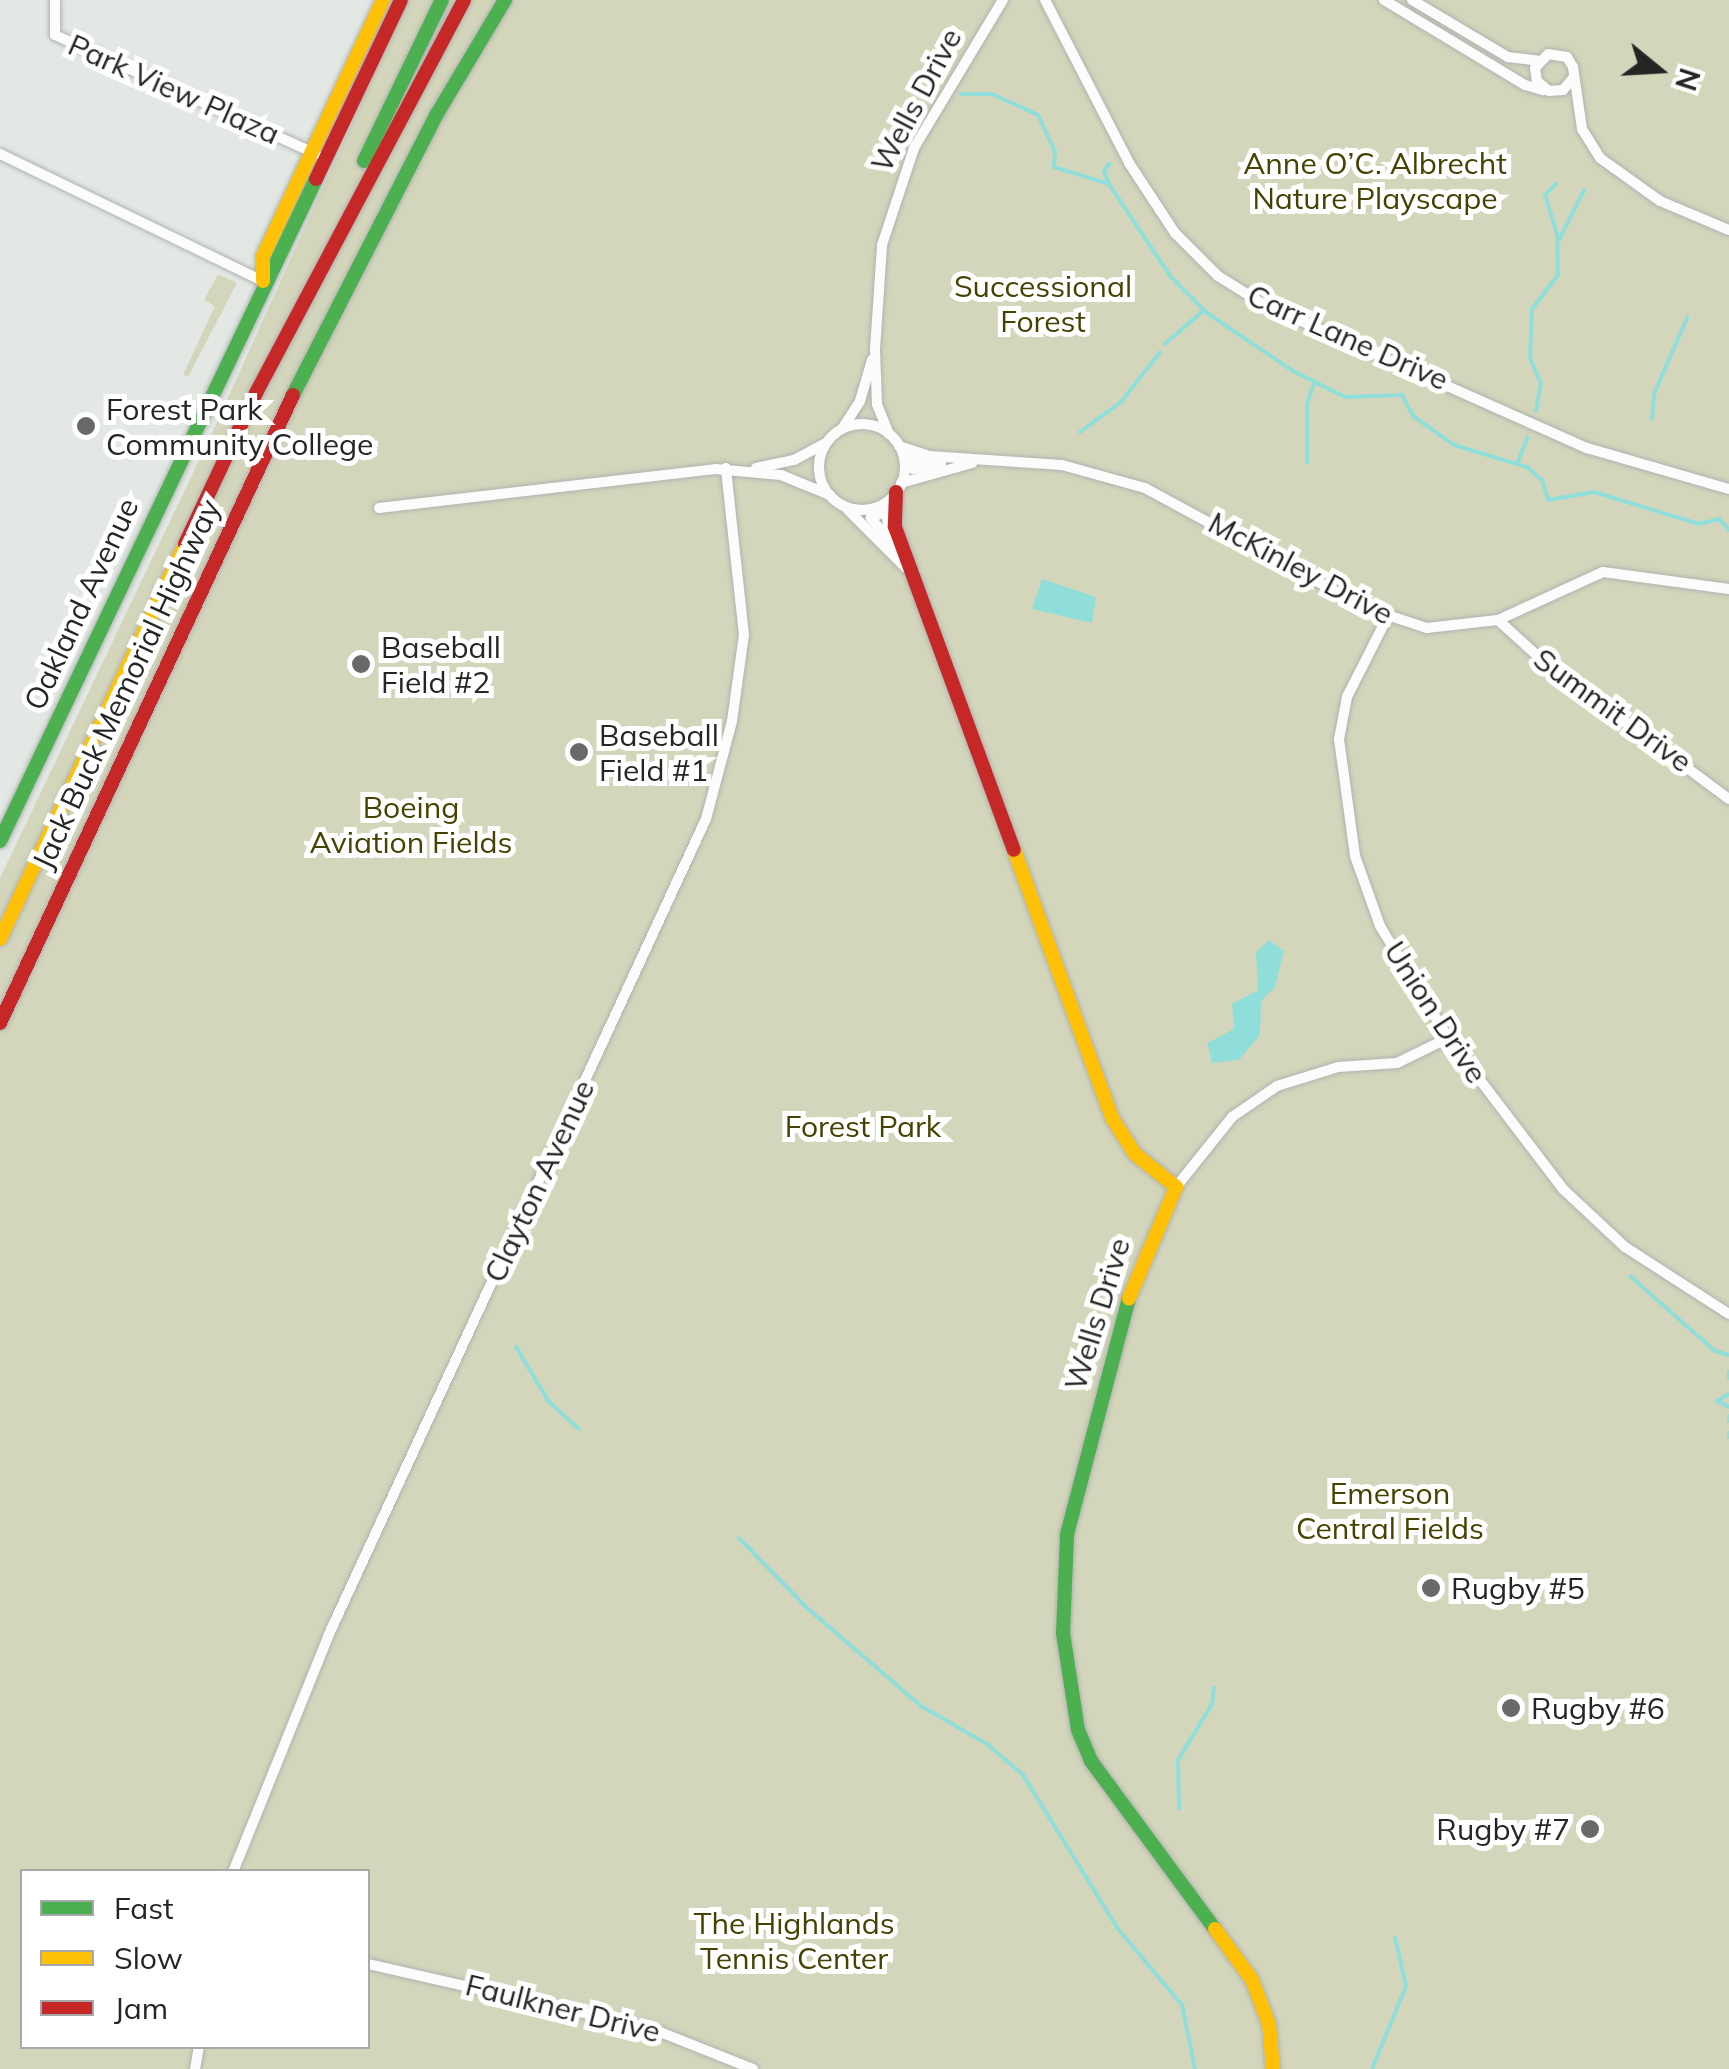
<!DOCTYPE html>
<meta charset="utf-8">
<style>
body{margin:0}
#map{position:relative;width:1729px;height:2069px;overflow:hidden;background:#e3e8e4;font-family:Mulish,sans-serif}
div>[style]{position:absolute}
[style*='--x']{left:calc(var(--x)*1px);top:calc(var(--y)*1px);width:calc(var(--w)*1px);rotate:calc(var(--a)*1deg)}
.green>*{inset:0;background:#d4d6bb}
.water>*{inset:0;background:#90deda}
.stream>*{height:4px;margin:-2px;padding:0 2px;transform-origin:2px;border-radius:2px;background:#90deda}
.roads{filter:drop-shadow(0 0 2px #afb3b0) drop-shadow(0 0 2px #afb3b0)}
.street>*{height:10px;margin:-5px;padding:0 5px;transform-origin:5px;border-radius:5px;background:#fbfcfb}
.street>.ring{margin:-5px;padding:0;box-sizing:content-box;background:none;border:10px solid #fbfcfb;border-radius:50%}
.fast>*{height:14px;margin:-7px;padding:0 7px;transform-origin:7px;border-radius:7px;background:#4caf50}
.slow>*{height:14px;margin:-7px;padding:0 7px;transform-origin:7px;border-radius:7px;background:#ffc107}
.jam>*{height:14px;margin:-7px;padding:0 7px;transform-origin:7px;border-radius:7px;background:#c62828}
.dots>*{width:28px;height:28px;translate:-50% -50%;box-sizing:border-box;border:5px solid #fff;border-radius:50%}
span{translate:-50% -50%;white-space:nowrap;text-align:center;line-height:1.15;-webkit-text-stroke:10px #fff;paint-order:stroke}
.street-label{font-size:30px;color:#242624}
.park-label{font-size:30px;color:#454202}
.poi-label{font-size:30px;color:#242624}
.left{translate:0 -50%;text-align:left}
.right{translate:-100% -50%;text-align:right}
.legend{position:absolute;left:20px;top:1869px;width:350px;height:180px;box-sizing:border-box;background:#fff;border:2px solid #a7a8a7;margin:0;padding:12px 18px;list-style:none;font-size:30px;color:#242624}
.legend li{display:flex;align-items:center;gap:20px;height:50px}
.legend b{width:50px;border:2px solid #a7a8a7}
.north{position:absolute;left:1609px;top:20px;width:100px;height:100px;-webkit-text-stroke:8px #fff;paint-order:stroke;rotate:108deg;font-size:28px;font-weight:700;line-height:40px;text-align:center;color:#242624}
.north::after{content:'';display:block;margin:auto;width:35px;height:45px;background:#242624;clip-path:polygon(50% 0,100% 100%,50% 72%,0 100%)}
</style>
<div id="map">
<div class="green">
<div style="clip-path:polygon(evenodd,408px 0,1729px 0,1729px 2069px,0 2069px,0 878px,211px 435px,408px 0,22px 1872px,368px 1872px,368px 2046px,22px 2046px,22px 1872px)"></div>
<div style="clip-path:polygon(218px 274px,237px 283px,188px 377px,183px 375px,215px 306px,204px 300px)"></div>
</div>
<div class="water">
<div style="clip-path:polygon(1042px 579px,1096px 597px,1092px 623px,1032px 609px)"></div>
<div style="clip-path:polygon(1269px 940px,1284px 951px,1275px 987px,1261px 1001px,1260px 1035px,1239px 1060px,1212px 1063px,1207px 1043px,1234px 1029px,1232px 1004px,1258px 990px,1256px 952px)"></div>
</div>
<div class="stream">
<div style="--x:961;--y:94;--w:31;--a:0"></div>
<div style="--x:992;--y:94;--w:51;--a:24.5"></div>
<div style="--x:1038;--y:115;--w:40;--a:65"></div>
<div style="--x:1055;--y:151;--w:16;--a:94"></div>
<div style="--x:1054;--y:167;--w:58;--a:17.2"></div>
<div style="--x:1109;--y:184;--w:112;--a:56.3"></div>
<div style="--x:1171;--y:277;--w:51;--a:45"></div>
<div style="--x:1207;--y:313;--w:104;--a:34"></div>
<div style="--x:1293;--y:371;--w:58;--a:26.6"></div>
<div style="--x:1345;--y:397;--w:57;--a:-2"></div>
<div style="--x:1402;--y:395;--w:24;--a:62"></div>
<div style="--x:1413;--y:416;--w:50;--a:35.3"></div>
<div style="--x:1454;--y:445;--w:76;--a:16.8"></div>
<div style="--x:1527;--y:467;--w:20;--a:41"></div>
<div style="--x:1542;--y:480;--w:21;--a:73"></div>
<div style="--x:1548;--y:500;--w:47;--a:-9.9"></div>
<div style="--x:1594;--y:492;--w:110;--a:16.9"></div>
<div style="--x:1699;--y:524;--w:21;--a:-14"></div>
<div style="--x:1719;--y:519;--w:15;--a:48"></div>
<div style="--x:1109;--y:184;--w:14;--a:-111"></div>
<div style="--x:1104;--y:171;--w:9;--a:-54"></div>
<div style="--x:1558;--y:242;--w:58;--a:-63.4"></div>
<div style="--x:1165;--y:344;--w:52;--a:-41.1"></div>
<div style="--x:1536;--y:411;--w:27;--a:-80"></div>
<div style="--x:1541;--y:384;--w:28;--a:-113"></div>
<div style="--x:1530;--y:358;--w:49;--a:-87.7"></div>
<div style="--x:1532;--y:309;--w:43;--a:-52.6"></div>
<div style="--x:1558;--y:275;--w:41;--a:-91.4"></div>
<div style="--x:1557;--y:234;--w:41;--a:-107.1"></div>
<div style="--x:1545;--y:195;--w:16;--a:-45"></div>
<div style="--x:1652;--y:419;--w:25;--a:-85"></div>
<div style="--x:1654;--y:394;--w:83;--a:-66.5"></div>
<div style="--x:1080;--y:432;--w:51;--a:-36.2"></div>
<div style="--x:1121;--y:402;--w:63;--a:-52"></div>
<div style="--x:1307;--y:462;--w:58;--a:-90"></div>
<div style="--x:1307;--y:404;--w:24;--a:-71"></div>
<div style="--x:1518;--y:462;--w:26;--a:-69"></div>
<div style="--x:1630;--y:1276;--w:113;--a:41.4"></div>
<div style="--x:1715;--y:1351;--w:15;--a:16"></div>
<div style="--x:516;--y:1347;--w:64;--a:59"></div>
<div style="--x:549;--y:1402;--w:40;--a:42"></div>
<div style="--x:1729;--y:1372;--w:6;--a:90"></div>
<div style="--x:1729;--y:1394;--w:14;--a:150"></div>
<div style="--x:1717;--y:1401;--w:13;--a:27"></div>
<div style="--x:1729;--y:1416;--w:5;--a:90"></div>
<div style="--x:1729;--y:1433;--w:4;--a:90"></div>
<div style="--x:739;--y:1538;--w:98;--a:45.8"></div>
<div style="--x:807;--y:1608;--w:150;--a:40.7"></div>
<div style="--x:921;--y:1706;--w:76;--a:29.9"></div>
<div style="--x:987;--y:1744;--w:48;--a:40.7"></div>
<div style="--x:1023;--y:1775;--w:181;--a:58.3"></div>
<div style="--x:1118;--y:1929;--w:99;--a:49.9"></div>
<div style="--x:1182;--y:2005;--w:65;--a:78.5"></div>
<div style="--x:1179;--y:1809;--w:49;--a:-91.2"></div>
<div style="--x:1178;--y:1760;--w:66;--a:-58.7"></div>
<div style="--x:1212;--y:1704;--w:17;--a:-83"></div>
<div style="--x:1372;--y:2069;--w:90;--a:-67.7"></div>
<div style="--x:1406;--y:1986;--w:49;--a:-102.9"></div>
</div>
<div class="roads">
<div class="street">
<div style="--x:55;--y:0;--w:35;--a:90"></div>
<div style="--x:55;--y:35;--w:287;--a:24.5"></div>
<div style="--x:1045;--y:0;--w:183;--a:62.7"></div>
<div style="--x:1129;--y:163;--w:84;--a:56.7"></div>
<div style="--x:1175;--y:233;--w:61;--a:45"></div>
<div style="--x:1218;--y:276;--w:53;--a:31.9"></div>
<div style="--x:1263;--y:304;--w:355;--a:24"></div>
<div style="--x:1587;--y:448;--w:148;--a:16.1"></div>
<div style="--x:1384;--y:0;--w:165;--a:31.1"></div>
<div style="--x:1525;--y:85;--w:19;--a:16"></div>
<div style="--x:1412;--y:0;--w:112;--a:30.7"></div>
<div style="--x:1508;--y:57;--w:31;--a:7"></div>
<div style="--x:1574;--y:77;--w:17;--a:130"></div>
<div style="--x:1563;--y:90;--w:14;--a:176"></div>
<div style="--x:1549;--y:91;--w:16;--a:-140"></div>
<div style="--x:1537;--y:81;--w:13;--a:-99"></div>
<div style="--x:1535;--y:68;--w:19;--a:-47"></div>
<div style="--x:1548;--y:54;--w:19;--a:9"></div>
<div style="--x:1567;--y:57;--w:12;--a:59"></div>
<div style="--x:1573;--y:67;--w:63;--a:81.7"></div>
<div style="--x:1582;--y:129;--w:34;--a:58"></div>
<div style="--x:1600;--y:158;--w:74;--a:35.6"></div>
<div style="--x:1660;--y:201;--w:75;--a:22.8"></div>
<div style="--x:0;--y:154;--w:292;--a:25.8"></div>
<div class="ring" style="left:819px;top:424px;width:76px;height:76px"></div>
<div style="--x:842;--y:429;--w:33;--a:-57"></div>
<div style="--x:860;--y:401;--w:43;--a:-73.7"></div>
<div style="--x:889;--y:434;--w:32;--a:-112"></div>
<div style="--x:877;--y:404;--w:55;--a:-92.1"></div>
<div style="--x:875;--y:349;--w:104;--a:-86.1"></div>
<div style="--x:882;--y:245;--w:102;--a:-71.7"></div>
<div style="--x:914;--y:148;--w:173;--a:-59"></div>
<div style="--x:899;--y:446;--w:32;--a:18"></div>
<div style="--x:929;--y:456;--w:133;--a:3.9"></div>
<div style="--x:1062;--y:465;--w:86;--a:15.5"></div>
<div style="--x:1145;--y:488;--w:251;--a:28.5"></div>
<div style="--x:1366;--y:608;--w:64;--a:18.2"></div>
<div style="--x:1427;--y:628;--w:71;--a:-6.4"></div>
<div style="--x:1498;--y:620;--w:115;--a:-24.6"></div>
<div style="--x:1603;--y:572;--w:127;--a:7.7"></div>
<div style="--x:911;--y:457;--w:30;--a:12"></div>
<div style="--x:940;--y:463;--w:1;--a:45"></div>
<div style="--x:941;--y:464;--w:28;--a:170"></div>
<div style="--x:913;--y:469;--w:12;--a:-99"></div>
<div style="--x:756;--y:468;--w:39;--a:-12"></div>
<div style="--x:794;--y:460;--w:34;--a:-28"></div>
<div style="--x:901;--y:483;--w:74;--a:-15.7"></div>
<div style="--x:379;--y:508;--w:338;--a:-6.6"></div>
<div style="--x:715;--y:469;--w:66;--a:5.2"></div>
<div style="--x:781;--y:475;--w:53;--a:22.2"></div>
<div style="--x:847;--y:509;--w:83;--a:45"></div>
<div style="--x:886;--y:511;--w:14;--a:82"></div>
<div style="--x:888;--y:525;--w:23;--a:72"></div>
<div style="--x:895;--y:547;--w:38;--a:-130"></div>
<div style="--x:871;--y:518;--w:17;--a:-25"></div>
<div style="--x:1387;--y:618;--w:89;--a:116.9"></div>
<div style="--x:1347;--y:697;--w:43;--a:100.8"></div>
<div style="--x:1339;--y:739;--w:118;--a:82.2"></div>
<div style="--x:1355;--y:856;--w:74;--a:70.3"></div>
<div style="--x:1380;--y:926;--w:131;--a:58.7"></div>
<div style="--x:1448;--y:1038;--w:190;--a:52.7"></div>
<div style="--x:1563;--y:1189;--w:85;--a:43.1"></div>
<div style="--x:1625;--y:1247;--w:124;--a:32.8"></div>
<div style="--x:1498;--y:620;--w:61;--a:42.3"></div>
<div style="--x:1543;--y:661;--w:232;--a:36.6"></div>
<div style="--x:1176;--y:1187;--w:90;--a:-51.3"></div>
<div style="--x:1232;--y:1117;--w:55;--a:-34.6"></div>
<div style="--x:1277;--y:1086;--w:64;--a:-17.3"></div>
<div style="--x:1338;--y:1067;--w:59;--a:-3.9"></div>
<div style="--x:1397;--y:1063;--w:57;--a:-26.1"></div>
<div style="--x:233;--y:1872;--w:257;--a:-68"></div>
<div style="--x:329;--y:1634;--w:898;--a:-65.18"></div>
<div style="--x:706;--y:819;--w:101;--a:-75.1"></div>
<div style="--x:732;--y:721;--w:87;--a:-82.1"></div>
<div style="--x:744;--y:635;--w:168;--a:-96.2"></div>
<div style="--x:368;--y:1964;--w:289;--a:12.8"></div>
<div style="--x:650;--y:2028;--w:111;--a:21.7"></div>
<div style="--x:195;--y:2069;--w:23;--a:-80"></div>
</div>
<div class="fast">
<div style="--x:364;--y:161;--w:179;--a:-64.2"></div>
<div style="--x:293;--y:395;--w:316;--a:-62.9"></div>
<div style="--x:437;--y:114;--w:133;--a:-59.2"></div>
<div style="--x:0;--y:841;--w:734;--a:-64.48"></div>
<div style="--x:1129;--y:1298;--w:245;--a:104.7"></div>
<div style="--x:1067;--y:1535;--w:98;--a:92.3"></div>
<div style="--x:1063;--y:1633;--w:98;--a:81.2"></div>
<div style="--x:1078;--y:1730;--w:34;--a:67"></div>
<div style="--x:1091;--y:1761;--w:209;--a:53.6"></div>
</div>
<div class="slow">
<div style="--x:263;--y:281;--w:25;--a:-90"></div>
<div style="--x:263;--y:256;--w:283;--a:-64.9"></div>
<div style="--x:1014;--y:850;--w:285;--a:69.9"></div>
<div style="--x:1112;--y:1118;--w:43;--a:57.4"></div>
<div style="--x:1135;--y:1154;--w:53;--a:38.8"></div>
<div style="--x:1176;--y:1187;--w:121;--a:112.9"></div>
<div style="--x:0;--y:939;--w:436;--a:-64.9"></div>
<div style="--x:1215;--y:1929;--w:63;--a:54"></div>
<div style="--x:1252;--y:1980;--w:47;--a:68.9"></div>
<div style="--x:1269;--y:2024;--w:45;--a:84.9"></div>
</div>
<div class="jam">
<div style="--x:316;--y:179;--w:198;--a:-64.6"></div>
<div style="--x:896;--y:492;--w:35;--a:92"></div>
<div style="--x:895;--y:527;--w:344;--a:69.8"></div>
<div style="--x:185;--y:544;--w:167;--a:-64.8"></div>
<div style="--x:256;--y:393;--w:445;--a:-62.1"></div>
<div style="--x:0;--y:1023;--w:693;--a:-64.99"></div>
</div>
</div>
<div class="dots">
<div style="left:86px;top:426px;background:#676a67"></div>
<div style="left:361px;top:664px;background:#676a67"></div>
<div style="left:579px;top:752px;background:#676a67"></div>
<div style="left:1431px;top:1588px;background:#676a67"></div>
<div style="left:1511px;top:1708px;background:#676a67"></div>
<div style="left:1590px;top:1829px;background:#676a67"></div>
</div>
<div class="street-label">
<span style="left:174px;top:89px;rotate:24deg">Park View Plaza</span>
<span style="left:916px;top:100px;rotate:-62deg">Wells Drive</span>
<span style="left:1348px;top:337px;rotate:24deg">Carr Lane Drive</span>
<span style="left:1301px;top:568px;rotate:28deg">McKinley Drive</span>
<span style="left:81px;top:604px;rotate:-65deg">Oakland Avenue</span>
<span style="left:126px;top:684px;rotate:-65deg">Jack Buck Memorial Highway</span>
<span style="left:1613px;top:710px;rotate:36deg">Summit Drive</span>
<span style="left:1436px;top:1012px;rotate:57deg">Union Drive</span>
<span style="left:539px;top:1181px;rotate:-65deg">Clayton Avenue</span>
<span style="left:1097px;top:1314px;rotate:-73deg">Wells Drive</span>
<span style="left:563px;top:2008px;rotate:14deg">Faulkner Drive</span>
</div>
<div class="park-label">
<span style="left:1375px;top:180px">Anne O’C. Albrecht<br>Nature Playscape</span>
<span style="left:1043px;top:303px">Successional<br>Forest</span>
<span style="left:411px;top:824px">Boeing<br>Aviation Fields</span>
<span style="left:863px;top:1126px">Forest Park</span>
<span style="left:1390px;top:1510px">Emerson<br>Central Fields</span>
<span style="left:794px;top:1940px">The Highlands<br>Tennis Center</span>
</div>
<div class="poi-label">
<span class="left" style="left:106px;top:426px">Forest Park<br>Community College</span>
<span class="left" style="left:381px;top:664px">Baseball<br>Field #2</span>
<span class="left" style="left:599px;top:752px">Baseball<br>Field #1</span>
<span class="left" style="left:1451px;top:1588px">Rugby #5</span>
<span class="left" style="left:1531px;top:1708px">Rugby #6</span>
<span class="right" style="left:1570px;top:1829px">Rugby #7</span>
</div>
<ul class="legend">
<li><b style="height:12px;background:#4caf50"></b>Fast</li>
<li><b style="height:12px;background:#ffc107"></b>Slow</li>
<li><b style="height:12px;background:#c62828"></b>Jam</li>
</ul>
<div class="north">N</div>
</div>
